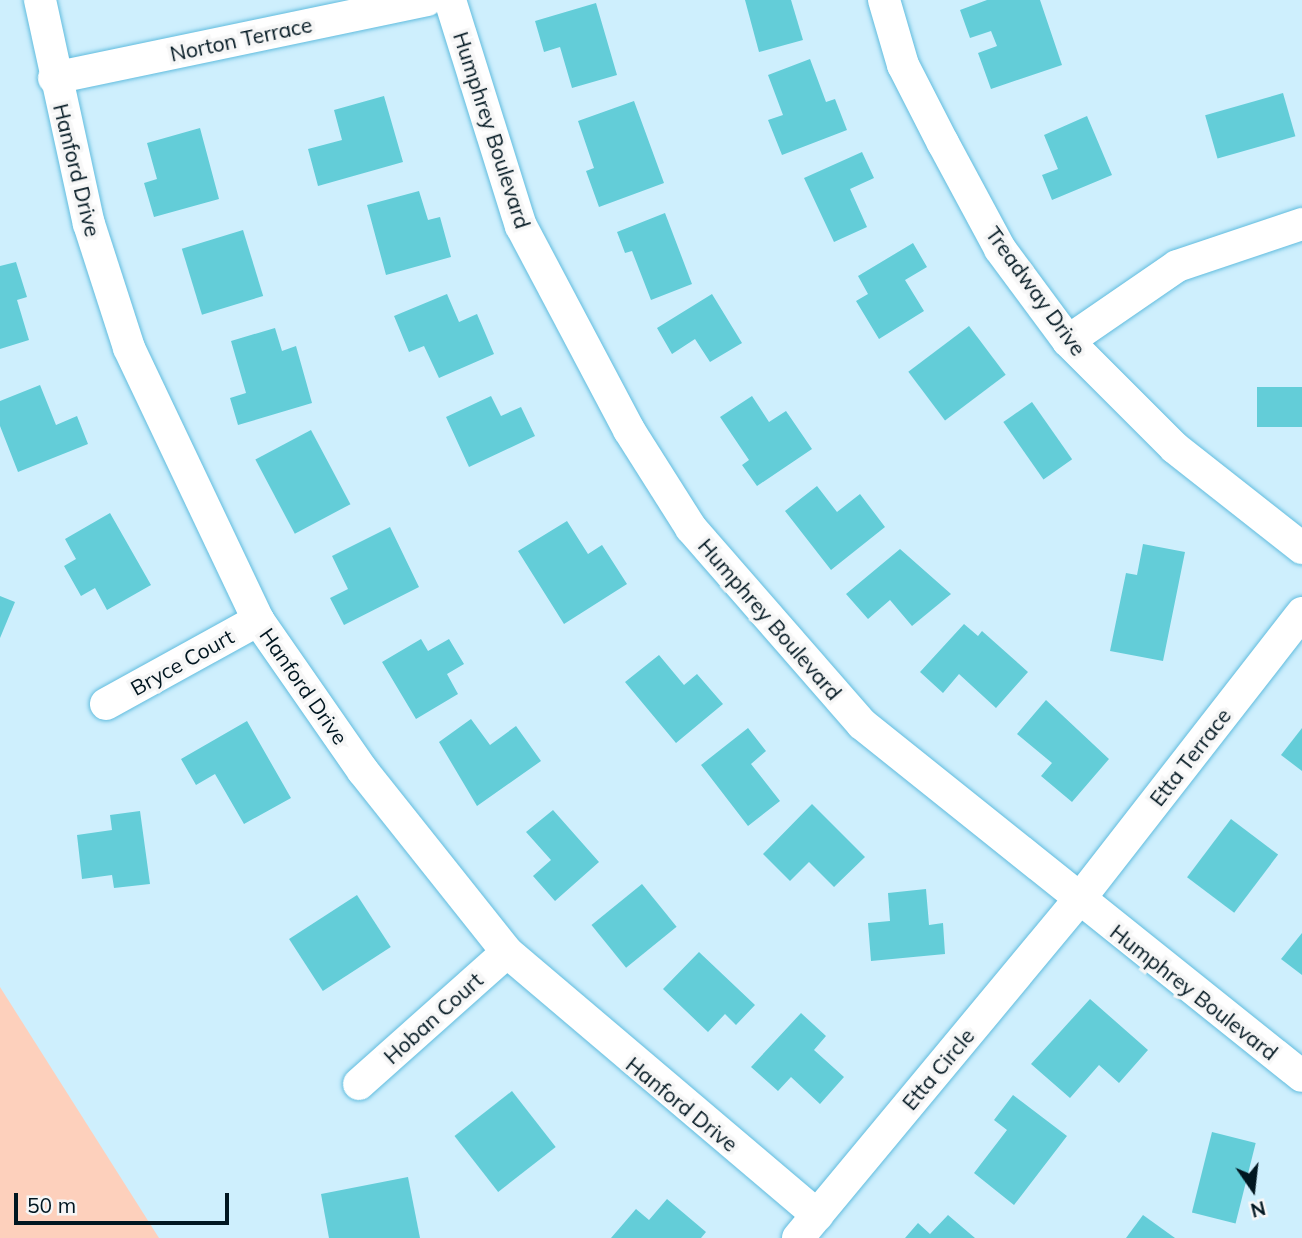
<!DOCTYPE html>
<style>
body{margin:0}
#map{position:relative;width:1302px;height:1238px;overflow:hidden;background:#ceeffd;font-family:Mulish,sans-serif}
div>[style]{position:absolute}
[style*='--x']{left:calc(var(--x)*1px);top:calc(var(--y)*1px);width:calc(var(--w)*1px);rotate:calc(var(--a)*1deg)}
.green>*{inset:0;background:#fdd0bc}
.building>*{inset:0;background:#63cdd8;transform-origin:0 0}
.roads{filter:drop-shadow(0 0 2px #61bcde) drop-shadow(0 0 2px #61bcde)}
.minor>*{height:32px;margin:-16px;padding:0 16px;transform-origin:16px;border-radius:16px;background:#fff}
span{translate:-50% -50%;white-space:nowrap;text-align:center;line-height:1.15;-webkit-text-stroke:7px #f6f6f6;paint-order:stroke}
.street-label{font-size:21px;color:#001620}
.north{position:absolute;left:1218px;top:1154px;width:70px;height:70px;-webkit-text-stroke:5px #f6f6f6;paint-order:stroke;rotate:166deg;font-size:19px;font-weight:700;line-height:28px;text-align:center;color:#001620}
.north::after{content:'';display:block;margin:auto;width:24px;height:32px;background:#001620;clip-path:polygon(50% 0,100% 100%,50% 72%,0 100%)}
.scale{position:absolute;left:14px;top:1193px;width:215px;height:32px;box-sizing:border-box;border:4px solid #001620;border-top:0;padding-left:9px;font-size:21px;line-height:24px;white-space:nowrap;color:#001620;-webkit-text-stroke:5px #f6f6f6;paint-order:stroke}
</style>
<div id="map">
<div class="green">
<div style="clip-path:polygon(0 987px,159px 1238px,0 1238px)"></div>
</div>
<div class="building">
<div style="clip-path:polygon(745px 0,791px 0,803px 40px,759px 52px)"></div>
<div style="clip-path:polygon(987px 0,1040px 0,1062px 65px,991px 89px,978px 53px,997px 46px,991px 31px,970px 38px,960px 10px)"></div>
<div style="clip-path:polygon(596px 3px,617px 75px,572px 88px,560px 47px,544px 52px,535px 21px)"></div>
<div style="clip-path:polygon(810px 59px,826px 102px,835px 99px,847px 130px,782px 155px,768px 120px,783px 115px,768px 75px)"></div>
<div style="left:1283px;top:93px;width:45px;height:81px;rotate:74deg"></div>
<div style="clip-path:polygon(384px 96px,403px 162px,318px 186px,308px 149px,342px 140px,334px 110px)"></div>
<div style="clip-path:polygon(634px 101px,664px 183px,599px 207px,586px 171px,594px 168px,578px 121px)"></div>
<div style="clip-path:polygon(1087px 116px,1112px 175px,1052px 200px,1042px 175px,1058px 169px,1044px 135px)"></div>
<div style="clip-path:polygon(200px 128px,219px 199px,154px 217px,144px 183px,157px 179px,147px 143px)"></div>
<div style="clip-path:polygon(862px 152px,874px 178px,850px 189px,867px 227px,834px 242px,804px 178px)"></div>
<div style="clip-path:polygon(419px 191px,428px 220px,440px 217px,451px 257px,386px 275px,367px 205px)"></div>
<div style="clip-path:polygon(665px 213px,692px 284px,651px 300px,632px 251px,625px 253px,617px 232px)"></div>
<div style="left:243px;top:230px;width:69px;height:64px;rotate:73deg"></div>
<div style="clip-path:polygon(913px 243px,927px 267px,905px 280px,924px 311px,879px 339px,856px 301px,868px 294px,858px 276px)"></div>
<div style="clip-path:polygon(16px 262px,27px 297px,17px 300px,29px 340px,0 349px,0 266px)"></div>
<div style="clip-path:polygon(447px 294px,459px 322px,477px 314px,494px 354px,439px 378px,424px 346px,409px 352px,394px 316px)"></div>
<div style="clip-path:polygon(712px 294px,742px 343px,710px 362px,695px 339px,672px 354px,657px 328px)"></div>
<div style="left:969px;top:326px;width:61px;height:76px;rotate:53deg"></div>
<div style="clip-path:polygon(275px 328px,282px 351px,296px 346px,312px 403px,238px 425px,230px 398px,246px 393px,231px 341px)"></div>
<div style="clip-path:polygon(40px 385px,56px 425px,77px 416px,88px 444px,18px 472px,0 426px,0 401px)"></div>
<div style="left:1302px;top:387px;width:40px;height:45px;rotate:90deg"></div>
<div style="clip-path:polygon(491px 396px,501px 416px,521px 407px,535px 436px,469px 467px,446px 417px)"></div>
<div style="clip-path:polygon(752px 396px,769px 422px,786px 411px,812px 449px,757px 486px,742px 465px,749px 460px,720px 417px)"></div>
<div style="left:1032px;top:402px;width:70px;height:35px;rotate:55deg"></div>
<div style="left:311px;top:430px;width:84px;height:63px;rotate:62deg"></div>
<div style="clip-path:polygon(817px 486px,837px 512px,860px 494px,885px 527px,831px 570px,785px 511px)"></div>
<div style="clip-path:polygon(110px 513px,151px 585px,107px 610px,95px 588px,81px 596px,64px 566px,76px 559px,65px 539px)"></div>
<div style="clip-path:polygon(567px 521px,588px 554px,602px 545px,627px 584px,564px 624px,518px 551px)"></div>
<div style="clip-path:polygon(390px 527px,419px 587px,344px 625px,330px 598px,348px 589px,332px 556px)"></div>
<div style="clip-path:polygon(1143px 544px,1185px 552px,1163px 661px,1110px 651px,1126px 573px,1137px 575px)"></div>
<div style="clip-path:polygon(900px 549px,951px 594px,912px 626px,890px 600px,868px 619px,846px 594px)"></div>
<div style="clip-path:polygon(0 596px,15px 602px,0 638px)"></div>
<div style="clip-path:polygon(964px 624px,978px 636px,982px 631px,1028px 672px,996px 708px,959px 674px,943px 693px,920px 672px)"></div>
<div style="clip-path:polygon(421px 639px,428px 651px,449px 639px,464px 664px,447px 674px,458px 694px,416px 719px,382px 662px)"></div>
<div style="clip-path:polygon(659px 655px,684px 685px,697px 674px,723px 704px,676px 743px,625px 682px)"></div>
<div style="clip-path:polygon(1046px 700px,1109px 759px,1072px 802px,1041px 776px,1052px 763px,1017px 734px)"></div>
<div style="clip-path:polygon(471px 719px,490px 745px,516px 726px,541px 761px,477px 806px,439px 742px)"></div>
<div style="clip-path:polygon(247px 721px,291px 798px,244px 824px,215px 774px,196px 785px,181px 759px)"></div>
<div style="clip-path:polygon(748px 728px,766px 751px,751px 764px,780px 801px,748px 826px,701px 765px)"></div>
<div style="clip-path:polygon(1302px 728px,1302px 771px,1281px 755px)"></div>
<div style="clip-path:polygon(812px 804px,865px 857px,834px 887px,809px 862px,790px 881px,763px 854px)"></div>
<div style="clip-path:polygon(553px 810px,599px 862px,555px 901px,533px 876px,551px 860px,526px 832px)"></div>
<div style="clip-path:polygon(140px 811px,150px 884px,114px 888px,112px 875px,82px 879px,77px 835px,112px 830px,110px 815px)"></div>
<div style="left:1231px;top:819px;width:59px;height:73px;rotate:37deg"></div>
<div style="left:642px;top:884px;width:55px;height:65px;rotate:51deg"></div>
<div style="clip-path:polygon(926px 889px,929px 925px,943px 923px,945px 954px,871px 961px,868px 923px,890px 921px,888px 893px)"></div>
<div style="left:357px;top:895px;width:62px;height:81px;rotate:57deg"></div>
<div style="clip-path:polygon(1302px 933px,1302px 975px,1281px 959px)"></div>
<div style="clip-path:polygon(699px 952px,755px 1005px,736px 1025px,725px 1014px,708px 1032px,663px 989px)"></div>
<div style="clip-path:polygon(1090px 999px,1148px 1050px,1119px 1083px,1099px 1065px,1070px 1098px,1031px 1064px)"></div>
<div style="clip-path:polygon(801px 1013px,826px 1036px,814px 1050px,844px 1077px,820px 1104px,791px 1077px,778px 1091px,751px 1067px)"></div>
<div style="left:512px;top:1091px;width:71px;height:73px;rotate:52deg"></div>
<div style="clip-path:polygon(1013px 1095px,1067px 1136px,1014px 1205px,974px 1173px,1007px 1130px,994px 1120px)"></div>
<div style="left:1212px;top:1132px;width:45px;height:83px;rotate:14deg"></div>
<div style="clip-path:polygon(408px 1177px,420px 1238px,329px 1238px,321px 1194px)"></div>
<div style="clip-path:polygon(667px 1199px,706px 1232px,701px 1238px,611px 1238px,636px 1209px,649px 1220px)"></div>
<div style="clip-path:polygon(948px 1215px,975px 1238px,905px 1238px,918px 1223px,930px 1234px)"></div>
<div style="clip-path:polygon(1143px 1215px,1175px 1238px,1126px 1238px)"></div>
</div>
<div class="roads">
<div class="minor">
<div style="--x:40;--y:0;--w:229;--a:77.7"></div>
<div style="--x:89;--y:224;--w:130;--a:72.1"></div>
<div style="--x:129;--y:348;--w:301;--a:64.6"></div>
<div style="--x:258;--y:620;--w:184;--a:55.2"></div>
<div style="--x:363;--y:771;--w:231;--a:51.5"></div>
<div style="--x:507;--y:952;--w:407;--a:40.3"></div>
<div style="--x:450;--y:0;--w:237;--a:72.6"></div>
<div style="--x:521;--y:226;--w:231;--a:62.1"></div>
<div style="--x:629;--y:430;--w:116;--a:57.7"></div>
<div style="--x:691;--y:528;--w:260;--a:48.9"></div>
<div style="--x:862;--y:724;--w:563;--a:38.66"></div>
<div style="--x:884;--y:0;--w:68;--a:73.7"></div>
<div style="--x:903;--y:65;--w:88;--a:62.9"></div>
<div style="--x:943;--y:143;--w:120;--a:61.7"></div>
<div style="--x:1000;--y:249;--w:114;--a:53.5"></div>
<div style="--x:1068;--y:341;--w:151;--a:45"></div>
<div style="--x:1175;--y:448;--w:162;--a:38.2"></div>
<div style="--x:54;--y:78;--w:381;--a:-11.8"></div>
<div style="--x:1068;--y:341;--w:132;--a:-34.5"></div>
<div style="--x:1177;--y:266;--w:132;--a:-18.6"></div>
<div style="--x:106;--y:704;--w:174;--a:-28.9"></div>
<div style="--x:359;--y:1084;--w:198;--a:-41.7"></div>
<div style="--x:798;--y:1238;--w:438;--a:-50.3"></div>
<div style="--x:1078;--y:901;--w:365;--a:-52.1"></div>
</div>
</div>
<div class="street-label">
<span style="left:241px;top:39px;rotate:-12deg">Norton Terrace</span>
<span style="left:492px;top:130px;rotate:72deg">Humphrey Boulevard</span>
<span style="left:77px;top:170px;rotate:76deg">Hanford Drive</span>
<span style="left:1036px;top:291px;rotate:54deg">Treadway Drive</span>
<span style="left:770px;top:619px;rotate:49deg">Humphrey Boulevard</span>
<span style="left:182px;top:662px;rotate:-29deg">Bryce Court</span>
<span style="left:304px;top:686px;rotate:55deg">Hanford Drive</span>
<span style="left:1190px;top:757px;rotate:-52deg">Etta Terrace</span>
<span style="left:1194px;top:992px;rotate:38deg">Humphrey Boulevard</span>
<span style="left:433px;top:1018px;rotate:-42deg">Hoban Court</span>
<span style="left:938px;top:1069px;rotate:-50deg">Etta Circle</span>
<span style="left:682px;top:1104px;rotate:39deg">Hanford Drive</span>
</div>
<div class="north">N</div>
<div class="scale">50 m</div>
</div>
